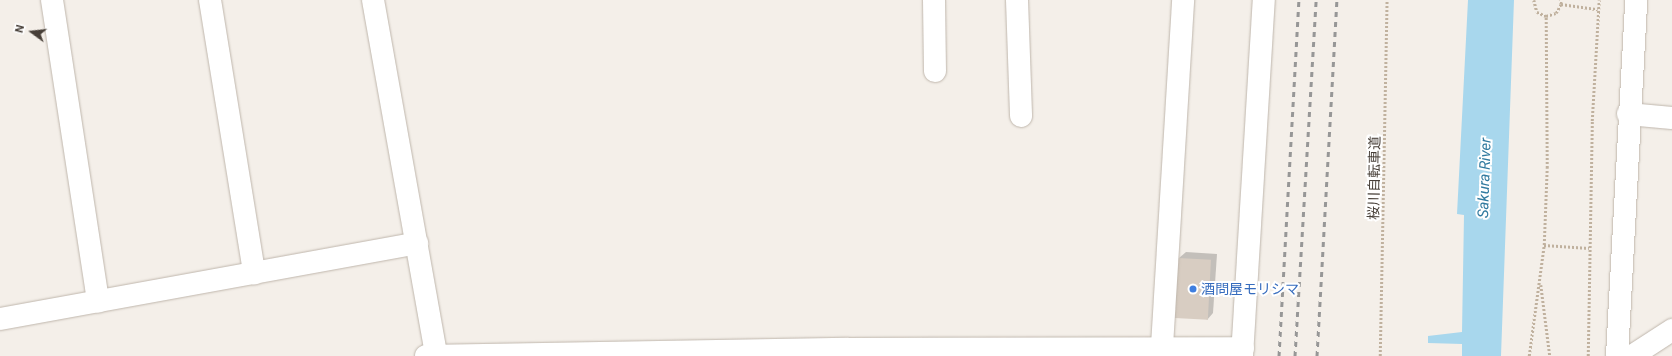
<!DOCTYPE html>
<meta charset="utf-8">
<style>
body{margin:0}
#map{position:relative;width:1672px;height:356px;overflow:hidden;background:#f4efe9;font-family:Roboto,"Noto Sans JP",sans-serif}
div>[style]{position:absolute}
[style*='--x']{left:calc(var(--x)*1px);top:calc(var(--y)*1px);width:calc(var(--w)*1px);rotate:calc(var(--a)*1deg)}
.water>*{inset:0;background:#a8d7ed}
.shadow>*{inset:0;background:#0003}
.building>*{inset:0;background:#d8cdc2;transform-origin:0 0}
.path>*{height:2.5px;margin-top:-1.25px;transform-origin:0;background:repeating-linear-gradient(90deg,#c0b19e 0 2px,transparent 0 4px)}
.roads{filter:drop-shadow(0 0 1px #bfb6ac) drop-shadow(0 0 1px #bfb6ac)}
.minor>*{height:22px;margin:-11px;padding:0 11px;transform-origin:11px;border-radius:11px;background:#fff}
.rail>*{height:3px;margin-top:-1.5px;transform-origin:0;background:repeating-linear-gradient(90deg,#979797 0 5px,transparent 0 10px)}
.dots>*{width:11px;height:11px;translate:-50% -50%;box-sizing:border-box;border:2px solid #fff;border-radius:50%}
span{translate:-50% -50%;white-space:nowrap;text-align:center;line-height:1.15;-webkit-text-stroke:4px #fff;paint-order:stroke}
.street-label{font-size:14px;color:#473f38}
.shop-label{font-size:14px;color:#366cbe}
.left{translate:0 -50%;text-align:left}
.water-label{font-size:15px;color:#317a9f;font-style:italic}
.north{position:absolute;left:12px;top:12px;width:40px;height:40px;-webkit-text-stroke:3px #fff;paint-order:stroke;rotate:285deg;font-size:11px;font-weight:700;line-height:16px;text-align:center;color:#473f38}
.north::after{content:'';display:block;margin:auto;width:14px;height:18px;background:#473f38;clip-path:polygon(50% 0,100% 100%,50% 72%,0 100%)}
</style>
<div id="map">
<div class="water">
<div style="clip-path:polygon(1468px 0,1514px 0,1501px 356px,1462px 356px,1462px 344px,1428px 343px,1428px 336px,1462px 332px,1464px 215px,1457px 214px)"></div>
</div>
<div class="shadow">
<div style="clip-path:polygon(1186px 252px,1217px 254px,1213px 313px,1207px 320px,1179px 258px)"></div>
</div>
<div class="building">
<div style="left:1178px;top:258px;width:33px;height:60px;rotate:3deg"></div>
</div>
<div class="path">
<div style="--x:1534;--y:0;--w:12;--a:76"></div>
<div style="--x:1537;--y:12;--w:10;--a:24"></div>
<div style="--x:1546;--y:16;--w:10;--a:-17"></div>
<div style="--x:1556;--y:13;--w:10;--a:-61"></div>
<div style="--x:1561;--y:4;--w:4;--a:-104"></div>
<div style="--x:1561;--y:4;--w:37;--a:8"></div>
<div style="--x:1544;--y:245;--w:45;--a:3.8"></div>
<div style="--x:1541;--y:285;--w:72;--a:82.8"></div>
<div style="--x:1380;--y:356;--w:356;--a:-88.9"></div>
<div style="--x:1529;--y:356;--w:112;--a:-82.3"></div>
<div style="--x:1544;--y:245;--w:77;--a:-87.8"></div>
<div style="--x:1547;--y:168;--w:152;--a:-90.4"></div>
<div style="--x:1588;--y:356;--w:235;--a:-89"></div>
<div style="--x:1592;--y:121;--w:121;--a:-86.7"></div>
</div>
<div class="roads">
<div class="minor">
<div style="--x:52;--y:0;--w:305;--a:81.3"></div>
<div style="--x:210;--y:0;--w:277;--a:80.8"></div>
<div style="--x:373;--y:0;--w:361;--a:79.9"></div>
<div style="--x:934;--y:0;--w:71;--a:89.2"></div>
<div style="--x:1017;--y:0;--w:116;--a:88"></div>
<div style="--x:1628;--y:114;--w:44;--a:5.2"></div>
<div style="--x:0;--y:319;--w:424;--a:-10.3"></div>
<div style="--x:1162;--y:346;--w:347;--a:-86.5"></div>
<div style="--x:426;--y:356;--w:422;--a:-1"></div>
<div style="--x:848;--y:349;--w:395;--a:-0.1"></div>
<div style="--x:1242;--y:356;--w:357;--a:-86.5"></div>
<div style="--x:1617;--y:356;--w:357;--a:-86.9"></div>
<div style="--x:1632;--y:356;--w:48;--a:-33"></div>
</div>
</div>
<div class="rail">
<div style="--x:1279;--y:356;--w:357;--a:-86.8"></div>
<div style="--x:1295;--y:356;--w:357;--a:-86.6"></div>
<div style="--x:1317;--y:356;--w:357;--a:-86.8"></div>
</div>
<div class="dots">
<div style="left:1193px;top:289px;background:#3f7fe0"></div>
</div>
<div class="street-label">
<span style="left:1374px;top:178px;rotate:-89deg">桜川自転車道</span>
</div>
<div class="shop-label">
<span class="left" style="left:1201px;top:289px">酒問屋モリシマ</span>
</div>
<div class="water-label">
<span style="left:1485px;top:178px;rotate:-88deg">Sakura River</span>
</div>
<div class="north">N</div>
</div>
